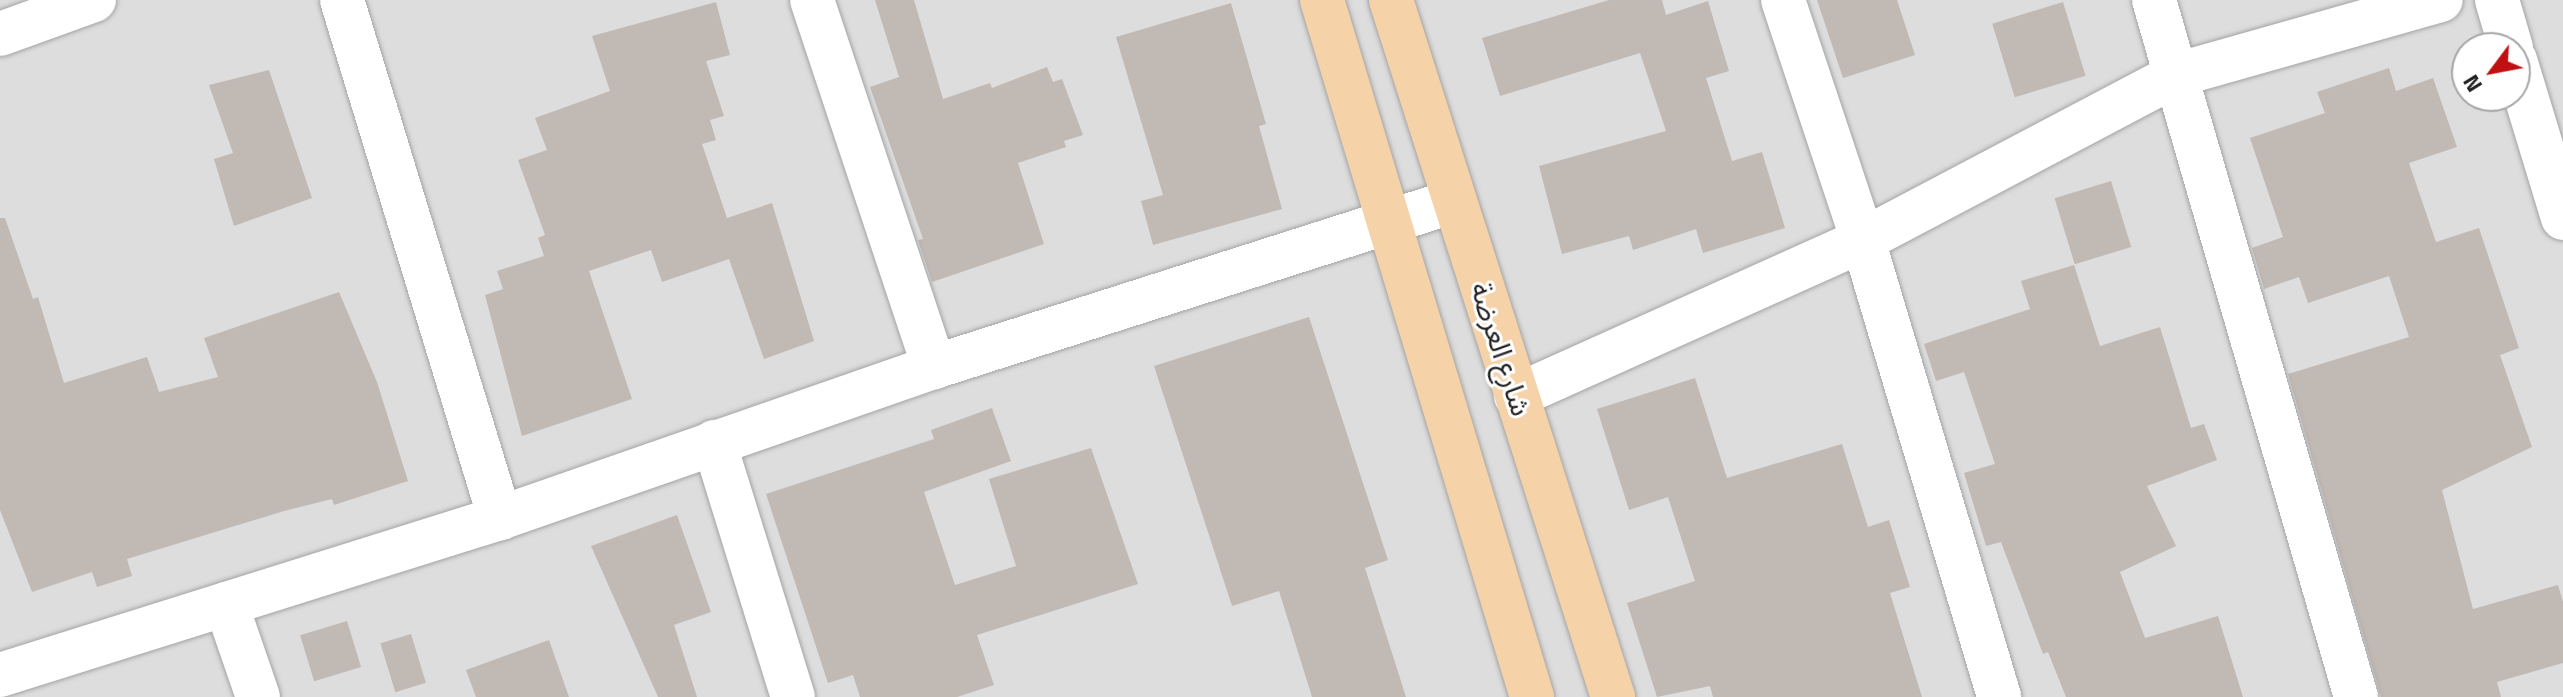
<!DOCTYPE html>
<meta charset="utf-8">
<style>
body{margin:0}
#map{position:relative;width:2563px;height:697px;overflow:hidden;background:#f0ede7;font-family:"Titillium Web","Noto Sans Arabic",sans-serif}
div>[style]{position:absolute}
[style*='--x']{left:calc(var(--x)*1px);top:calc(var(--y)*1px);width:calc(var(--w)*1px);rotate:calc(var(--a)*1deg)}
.residential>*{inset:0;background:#dedddd}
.building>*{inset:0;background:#c0b9b4;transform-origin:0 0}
.roads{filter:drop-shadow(0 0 2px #a4a4a4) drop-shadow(0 0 2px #a4a4a4)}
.minor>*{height:44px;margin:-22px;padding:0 22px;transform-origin:22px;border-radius:22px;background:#fff}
.primary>*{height:44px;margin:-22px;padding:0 22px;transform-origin:22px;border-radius:22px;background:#f5d2a7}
span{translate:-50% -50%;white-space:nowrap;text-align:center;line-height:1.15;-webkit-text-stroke:6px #fff;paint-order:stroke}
.street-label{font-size:28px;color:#202020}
.north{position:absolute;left:2451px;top:32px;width:80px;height:80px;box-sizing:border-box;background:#fff;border:2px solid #a6a6a6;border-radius:50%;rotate:238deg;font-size:22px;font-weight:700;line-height:32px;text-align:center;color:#202020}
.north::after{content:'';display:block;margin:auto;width:28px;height:36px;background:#c20f12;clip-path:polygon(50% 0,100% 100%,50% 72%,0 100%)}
</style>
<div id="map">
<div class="residential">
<div style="clip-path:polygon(evenodd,0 0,2563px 0,2563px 697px,0 697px,0 0,2467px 48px,2515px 48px,2515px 96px,2467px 96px,2467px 48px)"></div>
</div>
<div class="building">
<div style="clip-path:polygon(875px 0,914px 0,943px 99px,990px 83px,992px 88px,1047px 67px,1053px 82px,1062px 79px,1083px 135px,1064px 141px,1066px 147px,1018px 163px,1044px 244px,932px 282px,918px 240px,923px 239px,870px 87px,899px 77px)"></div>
<div style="clip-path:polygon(1609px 0,1662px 0,1666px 15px,1708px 1px,1729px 71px,1706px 78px,1732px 161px,1762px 152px,1785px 228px,1703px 253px,1696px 229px,1633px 250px,1629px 236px,1562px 254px,1539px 166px,1666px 131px,1640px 53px,1500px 96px,1482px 38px)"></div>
<div style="clip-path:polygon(1817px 0,1897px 0,1915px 55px,1843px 78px)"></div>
<div style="clip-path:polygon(716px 2px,730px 55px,706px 61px,724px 116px,710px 120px,716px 140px,702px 144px,727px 218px,772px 203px,814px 341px,764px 359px,729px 259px,662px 282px,651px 250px,589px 271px,632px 399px,522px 436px,485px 295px,503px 289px,497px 271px,544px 256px,538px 238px,545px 235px,518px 160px,547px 150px,535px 118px,610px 91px,592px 36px)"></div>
<div style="left:2063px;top:2px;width:77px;height:74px;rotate:73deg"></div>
<div style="clip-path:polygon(1231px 3px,1266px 124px,1259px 126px,1282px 209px,1153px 245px,1141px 201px,1163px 195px,1116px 37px)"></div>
<div style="clip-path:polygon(2389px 68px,2396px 91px,2433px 78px,2457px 147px,2409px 163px,2436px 242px,2479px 228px,2519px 348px,2500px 355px,2532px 447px,2442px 490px,2473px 609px,2558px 585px,2563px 602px,2563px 663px,2497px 682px,2501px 697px,2381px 697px,2288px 374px,2409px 337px,2389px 276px,2308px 303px,2299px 277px,2264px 289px,2252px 248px,2283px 237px,2250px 138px,2325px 113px,2317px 92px)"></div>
<div style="clip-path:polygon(269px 70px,312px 198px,234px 226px,214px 159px,233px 153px,209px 85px)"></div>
<div style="left:2111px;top:181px;width:69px;height:59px;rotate:73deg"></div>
<div style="clip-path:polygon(0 218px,5px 218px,33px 299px,38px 297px,64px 383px,147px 357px,159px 392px,218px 377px,204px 338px,339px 292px,377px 382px,408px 481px,334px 505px,332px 499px,284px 511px,127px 559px,132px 576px,97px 587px,92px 572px,32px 592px,0 510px)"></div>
<div style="clip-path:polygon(2074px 265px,2100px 346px,2160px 327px,2191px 428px,2204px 424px,2217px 460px,2147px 486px,2176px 546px,2120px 572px,2145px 638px,2218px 616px,2243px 697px,2066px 697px,2048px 652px,2043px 654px,2001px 542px,1986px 546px,1964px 473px,1995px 464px,1964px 372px,1936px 381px,1924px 344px,2030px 309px,2021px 281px)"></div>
<div style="clip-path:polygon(1309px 317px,1388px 560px,1365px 568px,1406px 697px,1312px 697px,1279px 591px,1232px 606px,1154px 366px)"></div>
<div style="clip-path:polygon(1695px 378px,1727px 478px,1842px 444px,1868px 527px,1889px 520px,1910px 587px,1890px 593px,1922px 697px,1713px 697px,1710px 686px,1657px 697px,1627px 603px,1695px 581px,1668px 497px,1629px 510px,1597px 409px)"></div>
<div style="clip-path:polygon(992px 408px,1011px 461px,924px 492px,955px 585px,1016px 566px,989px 479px,1091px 448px,1138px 584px,977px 635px,994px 685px,957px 697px,860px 697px,853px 675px,828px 683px,766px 494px,934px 439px,931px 430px)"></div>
<div style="clip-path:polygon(677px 515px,711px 612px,674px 625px,697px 697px,658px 697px,591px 546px)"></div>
<div style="left:347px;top:621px;width:48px;height:49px;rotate:73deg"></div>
<div style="left:411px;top:634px;width:51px;height:32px;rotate:73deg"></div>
<div style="clip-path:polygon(549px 640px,569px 697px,476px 697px,466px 670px)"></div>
</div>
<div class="roads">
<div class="minor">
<div style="--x:342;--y:0;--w:542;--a:73.04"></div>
<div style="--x:812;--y:0;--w:387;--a:71.6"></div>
<div style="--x:1783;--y:0;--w:253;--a:71.6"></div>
<div style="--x:1863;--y:240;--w:477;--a:73.4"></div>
<div style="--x:2154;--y:0;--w:726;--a:73.84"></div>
<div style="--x:2497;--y:0;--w:50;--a:73.7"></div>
<div style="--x:0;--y:34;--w:100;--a:-19.9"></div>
<div style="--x:2515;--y:60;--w:165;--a:73.1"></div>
<div style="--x:1516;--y:396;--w:380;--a:-24.2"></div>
<div style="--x:1863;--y:240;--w:354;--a:-27.8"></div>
<div style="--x:2176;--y:75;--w:275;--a:-15.8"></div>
<div style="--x:714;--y:442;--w:267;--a:72.8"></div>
<div style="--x:226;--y:604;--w:98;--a:71"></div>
<div style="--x:0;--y:675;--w:524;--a:-17.43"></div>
<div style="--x:500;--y:518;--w:460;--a:-19.2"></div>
<div style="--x:934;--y:367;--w:546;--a:-17.7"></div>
</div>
<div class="primary">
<div style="--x:1322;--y:0;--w:728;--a:73.23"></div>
<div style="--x:1391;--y:0;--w:732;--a:72.33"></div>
</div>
</div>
<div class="street-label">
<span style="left:1501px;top:349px;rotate:72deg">شارع العرضة</span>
</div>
<div class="north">N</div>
</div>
